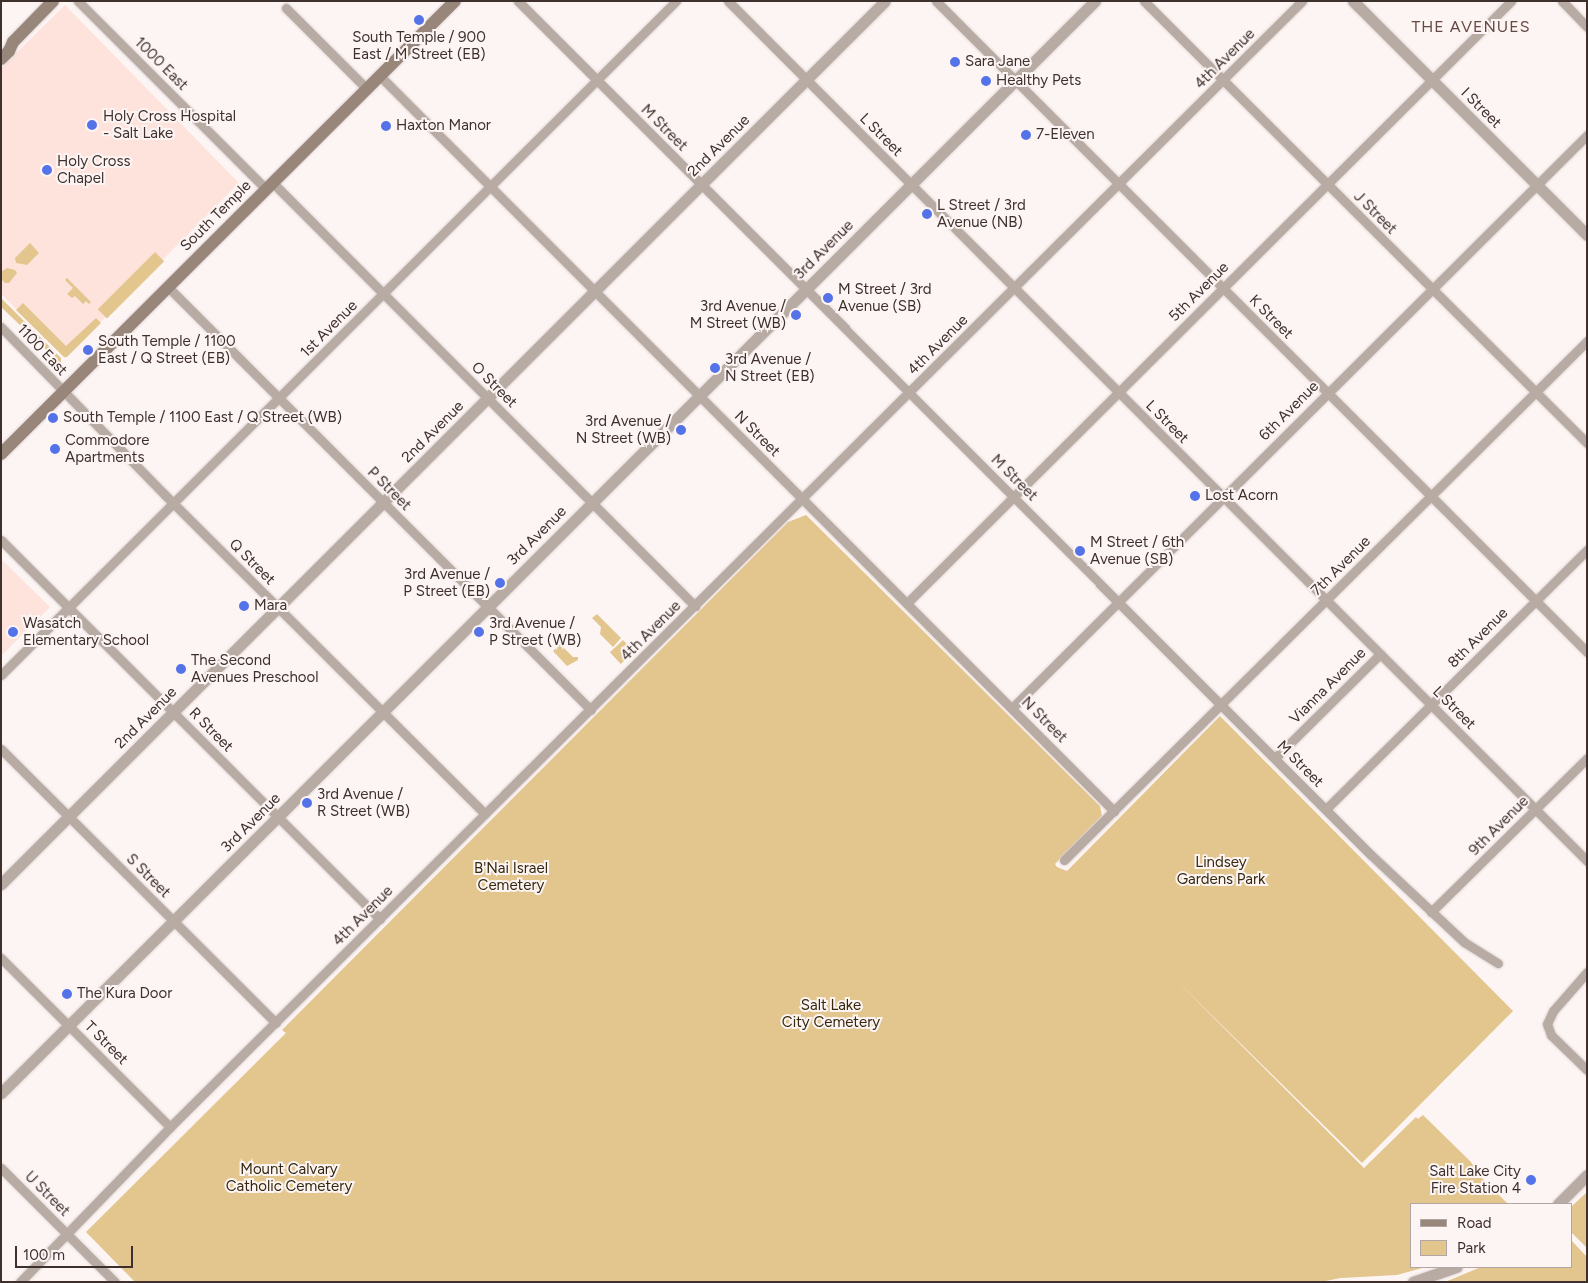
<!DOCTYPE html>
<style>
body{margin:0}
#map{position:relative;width:1588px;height:1283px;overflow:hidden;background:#fdf5f4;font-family:Figtree,sans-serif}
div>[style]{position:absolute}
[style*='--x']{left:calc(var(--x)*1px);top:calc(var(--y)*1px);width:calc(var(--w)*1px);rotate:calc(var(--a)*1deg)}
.built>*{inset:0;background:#fee3dd}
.green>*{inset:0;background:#e3c58e;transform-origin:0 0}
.roads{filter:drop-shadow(0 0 1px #dbd2d0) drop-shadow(0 0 1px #dbd2d0)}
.minor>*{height:9px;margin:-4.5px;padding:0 4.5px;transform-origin:4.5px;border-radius:4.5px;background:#b7aba3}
.tertiary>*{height:11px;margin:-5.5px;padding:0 5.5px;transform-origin:5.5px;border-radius:5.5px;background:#b7aba3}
.secondary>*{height:12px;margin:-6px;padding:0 6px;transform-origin:6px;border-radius:6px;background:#98867a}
.dots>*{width:14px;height:14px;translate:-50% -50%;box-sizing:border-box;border:2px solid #fdf5f4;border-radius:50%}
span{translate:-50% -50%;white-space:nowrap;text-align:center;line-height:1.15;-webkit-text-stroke:4px #fdf5f4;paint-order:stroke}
.poi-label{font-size:15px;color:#3e302d}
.left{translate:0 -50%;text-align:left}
.right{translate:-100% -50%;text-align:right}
.street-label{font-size:15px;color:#3e302d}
.park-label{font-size:15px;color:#35280e}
.neighbourhood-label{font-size:16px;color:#664942;letter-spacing:1px}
.frame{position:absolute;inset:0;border:2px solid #3e302d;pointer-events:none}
.legend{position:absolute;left:1410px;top:1203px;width:162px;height:65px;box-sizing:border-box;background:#fdf5f4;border:1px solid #b1a6a4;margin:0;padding:6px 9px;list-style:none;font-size:15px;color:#3e302d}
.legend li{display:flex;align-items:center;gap:10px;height:25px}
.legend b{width:25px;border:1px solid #b1a6a4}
.scale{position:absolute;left:15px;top:1246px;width:118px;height:22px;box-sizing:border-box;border:2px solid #3e302d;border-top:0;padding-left:6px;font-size:15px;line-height:18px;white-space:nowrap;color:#3e302d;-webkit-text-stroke:4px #fdf5f4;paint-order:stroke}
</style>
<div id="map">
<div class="built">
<div style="clip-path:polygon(65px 5px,239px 183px,65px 358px,1px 294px,1px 68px)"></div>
<div style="clip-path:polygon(1px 559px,50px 607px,1px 656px)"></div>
</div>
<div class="green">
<div style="clip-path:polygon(30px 243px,39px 253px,27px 265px,16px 263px,15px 258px)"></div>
<div style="left:155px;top:252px;width:13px;height:81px;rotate:45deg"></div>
<div style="clip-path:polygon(7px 268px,15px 270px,17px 273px,9px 283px,5px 283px,1px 279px,1px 272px)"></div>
<div style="clip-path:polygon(67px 278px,91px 302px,89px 304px,86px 301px,83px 304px,75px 296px,72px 298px,67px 294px,73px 288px,65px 280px)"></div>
<div style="clip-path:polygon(1px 298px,61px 358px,61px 364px,1px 307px)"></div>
<div style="clip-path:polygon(23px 303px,66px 346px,96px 318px,101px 323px,67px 357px,64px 357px,16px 310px)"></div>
<div style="clip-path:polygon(806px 515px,1100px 806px,1102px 816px,1055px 864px,1057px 867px,1067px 871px,1220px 716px,1513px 1011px,1362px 1163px,1175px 979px,1364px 1168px,1416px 1117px,1418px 1119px,1423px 1115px,1471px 1162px,1480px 1176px,1508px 1204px,1412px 1204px,1412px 1267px,1426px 1267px,1397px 1275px,1341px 1278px,1320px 1282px,135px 1282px,86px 1232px,286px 1033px,282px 1030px,788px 522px)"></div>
<div style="clip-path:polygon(597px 614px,621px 638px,613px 647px,600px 634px,601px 627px,592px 618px)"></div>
<div style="left:623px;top:640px;width:16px;height:18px;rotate:47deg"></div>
<div style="clip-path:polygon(560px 644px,573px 657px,578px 657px,578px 660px,567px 666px,553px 651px)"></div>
<div style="clip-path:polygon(1587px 1192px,1587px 1248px,1572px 1233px,1572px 1206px)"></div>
<div style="clip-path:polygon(1572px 1241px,1587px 1257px,1587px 1282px,1445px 1282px,1481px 1267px,1572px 1267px)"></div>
</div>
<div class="roads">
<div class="minor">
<div style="--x:78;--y:1;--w:266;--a:45"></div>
<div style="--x:518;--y:1;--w:1206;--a:45.03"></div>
<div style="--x:1370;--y:854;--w:129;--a:43.1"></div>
<div style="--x:1464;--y:942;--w:40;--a:32"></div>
<div style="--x:728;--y:1;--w:1216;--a:45.03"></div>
<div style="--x:936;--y:1;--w:921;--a:45"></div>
<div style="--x:1144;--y:1;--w:626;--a:44.94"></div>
<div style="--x:1562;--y:1;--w:36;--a:46"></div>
<div style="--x:286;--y:8;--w:115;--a:45"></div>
<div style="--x:380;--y:76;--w:1039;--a:45.04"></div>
<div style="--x:273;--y:183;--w:598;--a:45.07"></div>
<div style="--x:168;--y:287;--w:598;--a:45"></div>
<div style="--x:1;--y:327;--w:233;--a:45.7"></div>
<div style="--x:164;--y:494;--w:453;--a:44.9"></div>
<div style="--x:1;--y:540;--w:536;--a:45"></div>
<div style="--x:907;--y:603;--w:853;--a:-44.9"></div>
<div style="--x:1;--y:675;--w:954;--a:-44.96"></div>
<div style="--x:1012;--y:708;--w:812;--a:-44.9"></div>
<div style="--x:1;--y:749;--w:388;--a:44.9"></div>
<div style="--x:1275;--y:758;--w:148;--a:-44.7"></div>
<div style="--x:1326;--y:809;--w:368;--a:-44.8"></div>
<div style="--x:1064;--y:860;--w:737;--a:-44.78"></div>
<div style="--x:1431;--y:912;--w:219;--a:-44.6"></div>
<div style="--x:1;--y:958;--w:239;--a:45"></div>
<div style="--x:1587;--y:972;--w:52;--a:131.1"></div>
<div style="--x:1553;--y:1011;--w:14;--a:115"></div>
<div style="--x:1547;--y:1024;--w:12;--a:70"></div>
<div style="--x:1551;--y:1035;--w:50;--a:44.2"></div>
<div style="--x:1;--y:1168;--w:161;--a:45"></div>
<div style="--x:20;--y:1282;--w:216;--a:-45.9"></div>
<div style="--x:170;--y:1127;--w:1597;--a:-44.85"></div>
</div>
<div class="tertiary">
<div style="--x:1353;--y:1;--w:331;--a:45"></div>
<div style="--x:1;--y:884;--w:1249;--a:-44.97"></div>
<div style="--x:1;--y:1093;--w:1546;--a:-44.95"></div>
<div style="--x:1558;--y:1204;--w:41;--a:-45"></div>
<div style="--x:1413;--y:1282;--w:46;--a:-19.2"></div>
</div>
<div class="secondary">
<div style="--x:1;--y:59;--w:11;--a:-45"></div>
<div style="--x:9;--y:51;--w:10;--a:-66"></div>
<div style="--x:13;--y:42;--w:57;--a:-45.7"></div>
<div style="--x:1;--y:454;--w:641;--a:-44.94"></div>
</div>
</div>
<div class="dots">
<div style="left:419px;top:20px;background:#5573e8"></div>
<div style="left:955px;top:62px;background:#5573e8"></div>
<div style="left:986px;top:81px;background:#5573e8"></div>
<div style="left:92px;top:125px;background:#5573e8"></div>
<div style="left:386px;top:126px;background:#5573e8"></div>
<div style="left:1026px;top:135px;background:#5573e8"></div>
<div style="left:47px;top:170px;background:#5573e8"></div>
<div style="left:927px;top:214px;background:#5573e8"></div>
<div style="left:828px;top:298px;background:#5573e8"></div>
<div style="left:796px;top:315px;background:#5573e8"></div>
<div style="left:88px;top:350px;background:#5573e8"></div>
<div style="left:715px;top:368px;background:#5573e8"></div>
<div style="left:53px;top:418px;background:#5573e8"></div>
<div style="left:681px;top:430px;background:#5573e8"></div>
<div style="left:55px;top:449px;background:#5573e8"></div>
<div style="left:1195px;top:496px;background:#5573e8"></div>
<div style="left:1080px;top:551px;background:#5573e8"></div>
<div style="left:500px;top:583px;background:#5573e8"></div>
<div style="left:244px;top:606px;background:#5573e8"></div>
<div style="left:13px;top:632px;background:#5573e8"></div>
<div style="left:479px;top:632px;background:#5573e8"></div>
<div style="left:181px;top:669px;background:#5573e8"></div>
<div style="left:307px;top:803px;background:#5573e8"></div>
<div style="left:67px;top:994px;background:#5573e8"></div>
<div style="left:1531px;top:1180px;background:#5573e8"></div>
</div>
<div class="poi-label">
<span style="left:419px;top:46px">South Temple / 900<br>East / M Street (EB)</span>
<span class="left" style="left:965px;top:62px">Sara Jane</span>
<span class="left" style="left:996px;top:81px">Healthy Pets</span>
<span class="left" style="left:103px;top:125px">Holy Cross Hospital<br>- Salt Lake</span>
<span class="left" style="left:396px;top:126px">Haxton Manor</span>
<span class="left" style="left:1036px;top:135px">7-Eleven</span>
<span class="left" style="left:57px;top:170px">Holy Cross<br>Chapel</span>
<span class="left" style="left:937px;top:214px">L Street / 3rd<br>Avenue (NB)</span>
<span class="left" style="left:838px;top:298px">M Street / 3rd<br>Avenue (SB)</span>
<span class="right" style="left:786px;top:315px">3rd Avenue /<br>M Street (WB)</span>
<span class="left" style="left:98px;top:350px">South Temple / 1100<br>East / Q Street (EB)</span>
<span class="left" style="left:725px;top:368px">3rd Avenue /<br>N Street (EB)</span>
<span class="left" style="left:63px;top:418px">South Temple / 1100 East / Q Street (WB)</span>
<span class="right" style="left:671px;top:430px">3rd Avenue /<br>N Street (WB)</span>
<span class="left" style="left:65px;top:449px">Commodore<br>Apartments</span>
<span class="left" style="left:1205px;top:496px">Lost Acorn</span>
<span class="left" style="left:1090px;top:551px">M Street / 6th<br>Avenue (SB)</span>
<span class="right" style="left:490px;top:583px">3rd Avenue /<br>P Street (EB)</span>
<span class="left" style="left:254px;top:606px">Mara</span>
<span class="left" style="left:23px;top:632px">Wasatch<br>Elementary School</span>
<span class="left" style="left:489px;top:632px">3rd Avenue /<br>P Street (WB)</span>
<span class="left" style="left:191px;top:669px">The Second<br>Avenues Preschool</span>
<span class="left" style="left:317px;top:803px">3rd Avenue /<br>R Street (WB)</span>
<span class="left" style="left:77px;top:994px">The Kura Door</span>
<span class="right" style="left:1521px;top:1180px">Salt Lake City<br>Fire Station 4</span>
</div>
<div class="street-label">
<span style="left:1225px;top:59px;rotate:-45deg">4th Avenue</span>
<span style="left:161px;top:64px;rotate:45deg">1000 East</span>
<span style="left:1481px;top:108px;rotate:45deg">I Street</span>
<span style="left:664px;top:128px;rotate:45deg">M Street</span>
<span style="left:881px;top:135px;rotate:45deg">L Street</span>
<span style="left:719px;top:146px;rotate:-45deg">2nd Avenue</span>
<span style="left:1375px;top:213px;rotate:45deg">J Street</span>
<span style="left:216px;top:216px;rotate:-45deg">South Temple</span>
<span style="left:824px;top:250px;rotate:-45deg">3rd Avenue</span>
<span style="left:1199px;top:292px;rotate:-45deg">5th Avenue</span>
<span style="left:1271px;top:317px;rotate:45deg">K Street</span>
<span style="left:329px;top:329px;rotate:-45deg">1st Avenue</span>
<span style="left:938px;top:345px;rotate:-45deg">4th Avenue</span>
<span style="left:42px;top:350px;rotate:46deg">1100 East</span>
<span style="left:494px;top:385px;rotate:45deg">O Street</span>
<span style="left:1289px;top:411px;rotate:-45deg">6th Avenue</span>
<span style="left:1167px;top:422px;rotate:45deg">L Street</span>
<span style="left:433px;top:432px;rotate:-45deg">2nd Avenue</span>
<span style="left:757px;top:434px;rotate:45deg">N Street</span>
<span style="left:1014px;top:478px;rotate:45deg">M Street</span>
<span style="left:389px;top:489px;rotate:45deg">P Street</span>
<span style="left:537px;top:536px;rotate:-45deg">3rd Avenue</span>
<span style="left:252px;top:562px;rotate:45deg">Q Street</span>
<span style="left:1341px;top:566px;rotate:-45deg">7th Avenue</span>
<span style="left:651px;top:631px;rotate:-45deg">4th Avenue</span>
<span style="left:1478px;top:638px;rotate:-45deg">8th Avenue</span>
<span style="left:1328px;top:686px;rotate:-45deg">Vianna Avenue</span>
<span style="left:1454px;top:708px;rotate:45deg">L Street</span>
<span style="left:146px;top:718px;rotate:-45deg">2nd Avenue</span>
<span style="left:1044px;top:720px;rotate:45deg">N Street</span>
<span style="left:211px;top:730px;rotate:45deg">R Street</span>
<span style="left:1300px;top:764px;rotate:45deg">M Street</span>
<span style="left:251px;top:823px;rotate:-45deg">3rd Avenue</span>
<span style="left:1499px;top:826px;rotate:-45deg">9th Avenue</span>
<span style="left:148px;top:876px;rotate:45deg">S Street</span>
<span style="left:363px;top:916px;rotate:-45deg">4th Avenue</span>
<span style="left:106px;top:1043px;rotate:45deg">T Street</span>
<span style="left:47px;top:1194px;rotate:45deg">U Street</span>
</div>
<div class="park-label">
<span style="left:1221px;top:871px">Lindsey<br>Gardens Park</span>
<span style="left:511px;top:877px">B'Nai Israel<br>Cemetery</span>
<span style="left:831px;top:1014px">Salt Lake<br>City Cemetery</span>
<span style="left:289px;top:1178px">Mount Calvary<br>Catholic Cemetery</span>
</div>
<div class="neighbourhood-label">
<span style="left:1471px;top:27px">THE AVENUES</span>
</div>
<div class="frame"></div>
<ul class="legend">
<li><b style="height:6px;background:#98867a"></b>Road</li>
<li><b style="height:14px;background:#e3c58e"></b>Park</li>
</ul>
<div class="scale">100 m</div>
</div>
